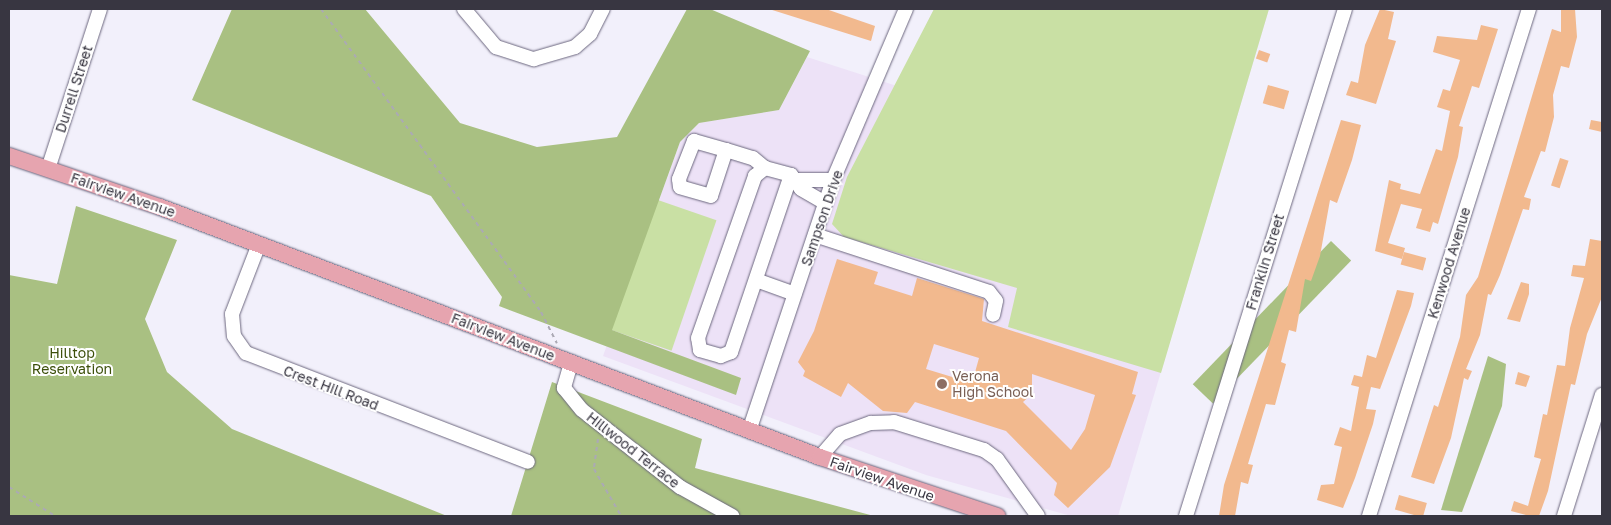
<!DOCTYPE html>
<style>
body{margin:0}
#map{position:relative;width:1611px;height:525px;overflow:hidden;background:#f2f0fb;font-family:"Golos Text",sans-serif}
div>[style]{position:absolute}
[style*='--x']{left:calc(var(--x)*1px);top:calc(var(--y)*1px);width:calc(var(--w)*1px);rotate:calc(var(--a)*1deg)}
.education>*{inset:0;background:#ede2f7}
.green>*{inset:0;background:#c9e0a4;transform-origin:0 0}
.forest>*{inset:0;background:#a9c082;transform-origin:0 0}
.building>*{inset:0;background:#f2b98e;transform-origin:0 0}
.path>*{height:2px;margin-top:-1px;transform-origin:0;background:repeating-linear-gradient(90deg,#aba9b4 0 4px,transparent 0 8px)}
.roads{filter:drop-shadow(0 0 1px #6c677f) drop-shadow(0 0 1px #6c677f)}
.minor>*{height:14px;margin:-7px;padding:0 7px;transform-origin:7px;border-radius:7px;background:#fff}
.major>*{height:16px;margin:-8px;padding:0 8px;transform-origin:8px;border-radius:8px;background:#e6a4af}
.dots>*{width:14px;height:14px;translate:-50% -50%;box-sizing:border-box;border:2px solid #fff;border-radius:50%}
span{translate:-50% -50%;white-space:nowrap;text-align:center;line-height:1.15;-webkit-text-stroke:4px #fff;paint-order:stroke}
.street-label{font-size:14px;color:#383641}
.park-label{font-size:14px;color:#3c4f0a}
.education-label{font-size:14px;color:#785e54}
.left{translate:0 -50%;text-align:left}
.frame{position:absolute;inset:0;border:10px solid #383641;pointer-events:none}
</style>
<div id="map">
<div class="education">
<div style="clip-path:polygon(934px 9px,1269px 9px,1118px 516px,1071px 516px,926px 475px,603px 356px,680px 142px,699px 123px,779px 110px,807px 57px,897px 86px)"></div>
</div>
<div class="green">
<div style="clip-path:polygon(934px 9px,1269px 9px,1161px 373px,1008px 327px,1017px 288px,844px 237px,832px 224px,847px 177px)"></div>
<div style="left:655px;top:199px;width:65px;height:138px;rotate:19deg"></div>
</div>
<div class="forest">
<div style="clip-path:polygon(232px 9px,365px 9px,460px 123px,537px 147px,617px 137px,687px 9px,710px 9px,810px 51px,779px 110px,699px 123px,680px 142px,612px 330px,741px 378px,736px 395px,499px 306px,502px 297px,431px 196px,192px 100px)"></div>
<div style="clip-path:polygon(76px 206px,177px 240px,145px 319px,167px 372px,232px 429px,447px 516px,9px 516px,9px 275px,57px 284px)"></div>
<div style="left:1331px;top:241px;width:28px;height:199px;rotate:44deg"></div>
<div style="clip-path:polygon(1488px 356px,1506px 364px,1502px 406px,1462px 512px,1441px 510px)"></div>
<div style="clip-path:polygon(552px 382px,702px 439px,695px 468px,874px 516px,511px 516px)"></div>
</div>
<div class="building">
<div style="clip-path:polygon(769px 9px,826px 9px,875px 26px,871px 41px)"></div>
<div style="clip-path:polygon(1380px 9px,1394px 12px,1388px 39px,1396px 41px,1376px 104px,1346px 95px,1351px 81px,1358px 83px,1365px 45px)"></div>
<div style="clip-path:polygon(1561px 9px,1575px 9px,1577px 37px,1569px 68px,1561px 66px,1553px 95px,1554px 117px,1545px 152px,1541px 151px,1524px 197px,1531px 199px,1529px 210px,1523px 209px,1500px 275px,1491px 295px,1488px 294px,1480px 335px,1466px 369px,1472px 371px,1468px 380px,1464px 378px,1451px 438px,1434px 484px,1411px 477px,1434px 405px,1438px 407px,1460px 337px,1466px 295px,1478px 277px,1552px 29px,1561px 32px)"></div>
<div style="clip-path:polygon(1481px 25px,1498px 29px,1479px 88px,1472px 86px,1459px 126px,1463px 127px,1458px 157px,1438px 224px,1433px 222px,1430px 232px,1416px 228px,1422px 209px,1401px 204px,1388px 243px,1405px 248px,1402px 259px,1375px 251px,1389px 180px,1401px 184px,1400px 189px,1420px 194px,1436px 149px,1442px 151px,1450px 111px,1437px 107px,1443px 89px,1450px 91px,1460px 60px,1433px 52px,1437px 36px,1477px 40px)"></div>
<div style="left:1259px;top:50px;width:12px;height:9px;rotate:20deg"></div>
<div style="left:1268px;top:85px;width:22px;height:19px;rotate:16deg"></div>
<div style="clip-path:polygon(1341px 120px,1361px 125px,1352px 160px,1337px 203px,1330px 200px,1320px 256px,1311px 281px,1305px 279px,1296px 332px,1289px 330px,1281px 362px,1286px 364px,1275px 405px,1266px 404px,1248px 464px,1253px 465px,1248px 484px,1241px 482px,1235px 516px,1219px 516px,1224px 485px)"></div>
<div style="clip-path:polygon(1591px 120px,1602px 122px,1602px 132px,1589px 129px)"></div>
<div style="left:1560px;top:158px;width:9px;height:29px;rotate:18deg"></div>
<div style="clip-path:polygon(1590px 239px,1602px 241px,1602px 297px,1587px 334px,1575px 385px,1571px 384px,1548px 491px,1539px 516px,1530px 516px,1511px 511px,1514px 501px,1528px 506px,1533px 487px,1541px 459px,1534px 457px,1543px 414px,1547px 415px,1557px 365px,1565px 366px,1570px 328px,1584px 278px,1571px 276px,1573px 265px,1585px 266px)"></div>
<div style="left:1404px;top:252px;width:23px;height:13px;rotate:15deg"></div>
<div style="clip-path:polygon(evenodd,837px 259px,878px 272px,874px 284px,912px 296px,917px 278px,984px 299px,982px 321px,1138px 372px,1132px 394px,1136px 395px,1110px 467px,1068px 508px,1054px 495px,1057px 483px,1006px 431px,915px 402px,907px 413px,883px 411px,848px 383px,841px 397px,803px 376px,805px 371px,798px 362px,814px 331px,837px 259px,934px 344px,979px 358px,972px 383px,926px 369px,934px 344px,837px 259px,1032px 374px,1095px 395px,1085px 429px,1071px 450px,1023px 402px,1032px 394px,1032px 374px)"></div>
<div style="clip-path:polygon(1521px 282px,1529px 284px,1529px 294px,1520px 322px,1507px 319px)"></div>
<div style="clip-path:polygon(1397px 290px,1414px 293px,1411px 306px,1380px 389px,1371px 387px,1366px 409px,1376px 410px,1373px 424px,1355px 478px,1343px 508px,1317px 500px,1321px 485px,1334px 484px,1342px 447px,1334px 445px,1340px 427px,1351px 431px,1359px 387px,1351px 385px,1354px 375px,1362px 377px,1367px 355px,1376px 358px)"></div>
<div style="clip-path:polygon(1518px 372px,1530px 376px,1526px 387px,1515px 384px)"></div>
<div style="left:1399px;top:495px;width:29px;height:15px;rotate:16deg"></div>
</div>
<div class="path">
<div style="--x:321;--y:9;--w:374;--a:54"></div>
<div style="--x:541;--y:312;--w:35;--a:63"></div>
<div style="--x:598;--y:439;--w:30;--a:98"></div>
<div style="--x:594;--y:469;--w:54;--a:60.1"></div>
<div style="--x:9;--y:487;--w:54;--a:32.2"></div>
</div>
<div class="roads">
<div class="minor">
<div style="--x:464;--y:9;--w:50;--a:49.9"></div>
<div style="--x:496;--y:47;--w:40;--a:18"></div>
<div style="--x:534;--y:59;--w:43;--a:-16.3"></div>
<div style="--x:575;--y:47;--w:20;--a:-41"></div>
<div style="--x:590;--y:34;--w:28;--a:-63"></div>
<div style="--x:726;--y:150;--w:48;--a:108.1"></div>
<div style="--x:711;--y:196;--w:32;--a:-164"></div>
<div style="--x:680;--y:187;--w:8;--a:-97"></div>
<div style="--x:679;--y:179;--w:41;--a:-68.5"></div>
<div style="--x:694;--y:141;--w:33;--a:16"></div>
<div style="--x:726;--y:150;--w:28;--a:17"></div>
<div style="--x:753;--y:158;--w:16;--a:40"></div>
<div style="--x:48;--y:169;--w:168;--a:-72"></div>
<div style="--x:791;--y:175;--w:187;--a:108.7"></div>
<div style="--x:731;--y:352;--w:11;--a:158"></div>
<div style="--x:721;--y:356;--w:22;--a:-164"></div>
<div style="--x:700;--y:350;--w:12;--a:-99"></div>
<div style="--x:698;--y:338;--w:172;--a:-70.6"></div>
<div style="--x:755;--y:176;--w:13;--a:-39"></div>
<div style="--x:765;--y:168;--w:27;--a:15"></div>
<div style="--x:791;--y:175;--w:17;--a:54"></div>
<div style="--x:801;--y:189;--w:28;--a:30"></div>
<div style="--x:795;--y:180;--w:38;--a:0"></div>
<div style="--x:815;--y:235;--w:183;--a:18.1"></div>
<div style="--x:989;--y:292;--w:11;--a:52"></div>
<div style="--x:996;--y:301;--w:14;--a:102"></div>
<div style="--x:259;--y:244;--w:75;--a:111.1"></div>
<div style="--x:232;--y:314;--w:22;--a:85"></div>
<div style="--x:234;--y:336;--w:21;--a:55"></div>
<div style="--x:246;--y:353;--w:302;--a:21.1"></div>
<div style="--x:756;--y:280;--w:41;--a:19.7"></div>
<div style="--x:571;--y:363;--w:26;--a:106"></div>
<div style="--x:564;--y:388;--w:28;--a:51"></div>
<div style="--x:582;--y:410;--w:125;--a:38.2"></div>
<div style="--x:680;--y:487;--w:60;--a:29.1"></div>
<div style="--x:749;--y:431;--w:265;--a:-71.5"></div>
<div style="--x:833;--y:180;--w:186;--a:-66.9"></div>
<div style="--x:820;--y:457;--w:30;--a:-49"></div>
<div style="--x:840;--y:434;--w:33;--a:-20"></div>
<div style="--x:871;--y:423;--w:23;--a:-2"></div>
<div style="--x:894;--y:422;--w:94;--a:17.3"></div>
<div style="--x:984;--y:450;--w:16;--a:35"></div>
<div style="--x:997;--y:459;--w:70;--a:54.3"></div>
<div style="--x:1186;--y:516;--w:531;--a:-72.59"></div>
<div style="--x:1369;--y:516;--w:532;--a:-72.49"></div>
<div style="--x:1564;--y:516;--w:127;--a:-72.6"></div>
</div>
<div class="major">
<div style="--x:9;--y:156;--w:159;--a:18.7"></div>
<div style="--x:160;--y:207;--w:706;--a:20.75"></div>
<div style="--x:820;--y:457;--w:187;--a:18.4"></div>
</div>
</div>
<div class="dots">
<div style="left:942px;top:384px;background:#8d6e63"></div>
</div>
<div class="street-label">
<span style="left:74px;top:89px;rotate:-72deg">Durrell Street</span>
<span style="left:123px;top:195px;rotate:19deg">Fairview Avenue</span>
<span style="left:822px;top:218px;rotate:-71deg">Sampson Drive</span>
<span style="left:1265px;top:262px;rotate:-73deg">Franklin Street</span>
<span style="left:1449px;top:263px;rotate:-73deg">Kenwood Avenue</span>
<span style="left:503px;top:337px;rotate:21deg">Fairview Avenue</span>
<span style="left:331px;top:388px;rotate:21deg">Crest Hill Road</span>
<span style="left:633px;top:450px;rotate:38deg">Hillwood Terrace</span>
<span style="left:882px;top:479px;rotate:19deg">Fairview Avenue</span>
</div>
<div class="park-label">
<span style="left:72px;top:361px">Hilltop<br>Reservation</span>
</div>
<div class="education-label">
<span class="left" style="left:952px;top:384px">Verona<br>High School</span>
</div>
<div class="frame"></div>
</div>
